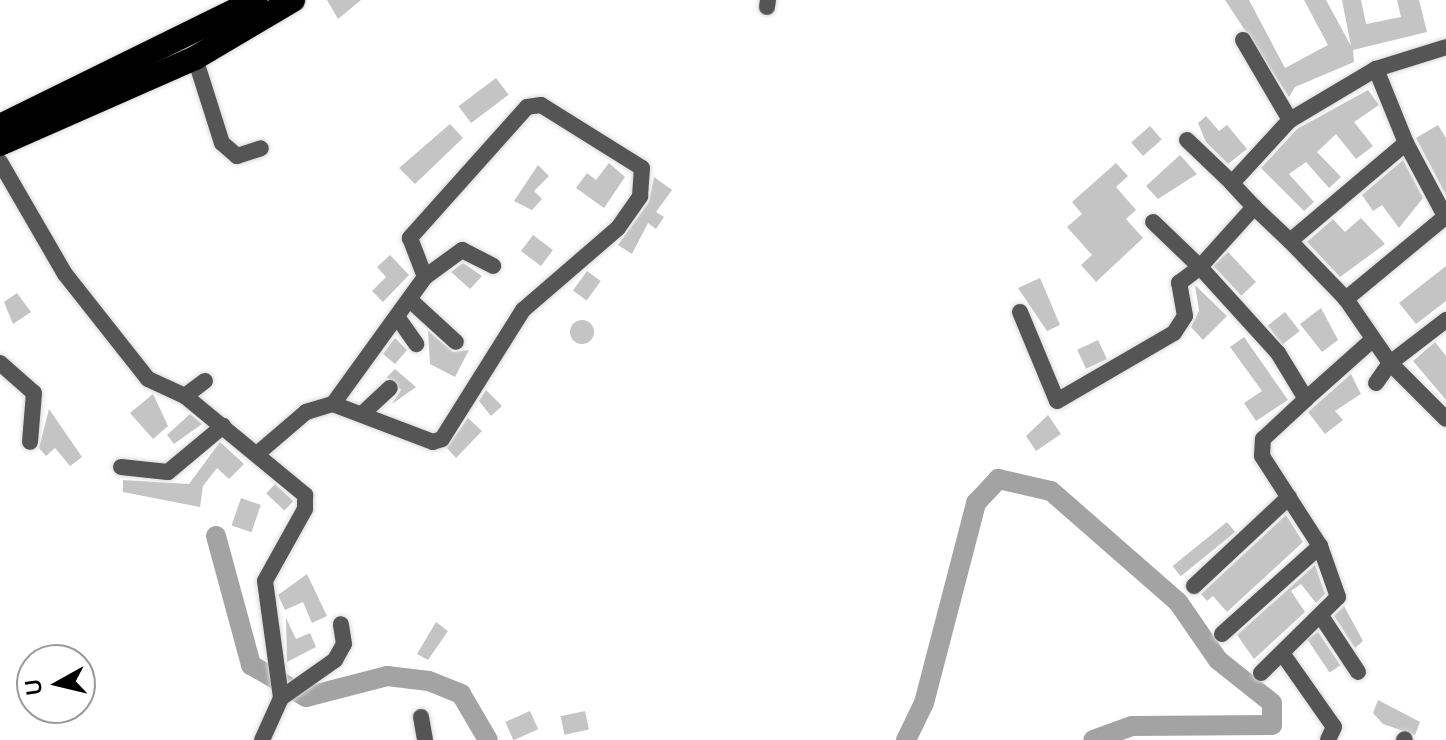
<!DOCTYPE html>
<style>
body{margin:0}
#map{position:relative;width:1446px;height:740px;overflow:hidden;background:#fff;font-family:"Nunito Sans",sans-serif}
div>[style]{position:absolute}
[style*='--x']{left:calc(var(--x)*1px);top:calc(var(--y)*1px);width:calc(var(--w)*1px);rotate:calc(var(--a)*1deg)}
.river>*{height:20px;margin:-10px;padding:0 10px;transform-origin:10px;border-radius:10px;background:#a3a3a3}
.building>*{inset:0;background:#c4c4c4;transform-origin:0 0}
.round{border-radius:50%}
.roads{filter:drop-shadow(0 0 2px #dbdbdb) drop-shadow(0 0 2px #dbdbdb)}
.minor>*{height:16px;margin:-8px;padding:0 8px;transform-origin:8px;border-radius:8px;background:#555}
.highway>*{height:24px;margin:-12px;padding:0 12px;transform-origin:12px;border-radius:12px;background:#000}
span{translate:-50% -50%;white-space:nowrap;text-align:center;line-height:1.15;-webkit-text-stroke:6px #fff;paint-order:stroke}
.north{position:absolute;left:16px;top:644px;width:80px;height:80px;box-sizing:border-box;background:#fff;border:2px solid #999;border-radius:50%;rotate:262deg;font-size:22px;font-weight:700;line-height:32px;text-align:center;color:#000}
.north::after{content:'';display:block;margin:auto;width:28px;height:36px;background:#000;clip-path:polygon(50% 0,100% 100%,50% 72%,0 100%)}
</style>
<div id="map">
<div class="river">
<div style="--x:216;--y:536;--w:134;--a:74.8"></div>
<div style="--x:251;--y:665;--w:64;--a:30.2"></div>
<div style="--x:306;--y:697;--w:84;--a:-14.5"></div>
<div style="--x:387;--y:676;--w:42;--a:6.8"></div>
<div style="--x:429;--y:681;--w:35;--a:22"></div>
<div style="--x:461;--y:694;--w:53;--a:59.6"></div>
<div style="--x:906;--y:740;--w:41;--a:-64.1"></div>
<div style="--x:924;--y:703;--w:207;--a:-75.4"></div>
<div style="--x:976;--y:503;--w:33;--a:-47"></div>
<div style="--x:998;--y:479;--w:54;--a:12.8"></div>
<div style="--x:1051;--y:491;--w:169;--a:41.2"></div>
<div style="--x:1178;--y:602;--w:70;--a:55.4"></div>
<div style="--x:1218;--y:660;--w:69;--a:38.5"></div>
<div style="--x:1272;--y:703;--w:22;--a:90"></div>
<div style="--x:1272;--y:725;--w:140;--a:179.6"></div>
<div style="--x:1132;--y:726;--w:41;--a:160.3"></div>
</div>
<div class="building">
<div style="clip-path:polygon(327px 0,361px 0,338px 19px)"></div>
<div style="clip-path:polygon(1225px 0,1249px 0,1285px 68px,1328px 45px,1304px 0,1326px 0,1351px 46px,1342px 0,1361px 0,1366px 24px,1401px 17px,1397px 0,1419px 0,1427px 32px,1353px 50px,1354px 62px,1295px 87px,1289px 97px)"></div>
<div style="left:496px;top:78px;width:21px;height:47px;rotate:53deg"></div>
<div style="clip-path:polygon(1368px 90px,1379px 105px,1354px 122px,1373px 146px,1356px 159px,1336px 134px,1317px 152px,1341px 177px,1329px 188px,1306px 162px,1289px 174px,1314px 202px,1304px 211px,1261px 168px,1297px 129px)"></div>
<div style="clip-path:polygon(1206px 116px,1219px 131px,1227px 125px,1247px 149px,1228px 164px,1206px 142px,1198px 123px)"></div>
<div style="clip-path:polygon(450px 124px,463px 138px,415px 184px,399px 168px)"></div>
<div style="clip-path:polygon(1438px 125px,1446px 138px,1446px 195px,1416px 138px)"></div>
<div style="left:1150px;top:126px;width:18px;height:25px;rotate:49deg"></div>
<div style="clip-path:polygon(1180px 155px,1197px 174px,1158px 199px,1146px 186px)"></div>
<div style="clip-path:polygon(1403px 160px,1423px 198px,1399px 228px,1382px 205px,1373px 211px,1362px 195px)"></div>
<div style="clip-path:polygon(609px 163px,625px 177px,604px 208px,576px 188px,587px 173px,596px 180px)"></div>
<div style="clip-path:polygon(1116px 163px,1128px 176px,1116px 187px,1136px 210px,1126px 219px,1143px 238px,1096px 282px,1081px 265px,1092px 255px,1067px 227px,1082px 214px,1072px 202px)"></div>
<div style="clip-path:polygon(538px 165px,549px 176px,534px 191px,542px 199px,532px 210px,514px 201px)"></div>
<div style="clip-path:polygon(654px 177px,672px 190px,656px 212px,664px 217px,656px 229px,648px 223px,632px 254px,618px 245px,649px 202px)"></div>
<div style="clip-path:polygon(1361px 218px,1385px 244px,1340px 277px,1307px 242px,1333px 219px,1345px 232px)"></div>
<div style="left:533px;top:235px;width:25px;height:20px;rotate:37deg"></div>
<div style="left:1228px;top:252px;width:41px;height:20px;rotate:47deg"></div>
<div style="clip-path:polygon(390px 255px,409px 275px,383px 302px,372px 291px,386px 277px,377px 267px)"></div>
<div style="clip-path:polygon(463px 263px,482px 276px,470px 289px,451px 272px)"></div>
<div style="clip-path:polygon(1446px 266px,1446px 301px,1416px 324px,1399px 303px)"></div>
<div style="left:587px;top:271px;width:17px;height:24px;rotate:36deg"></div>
<div style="clip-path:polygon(1040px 278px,1060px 325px,1047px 331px,1018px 288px)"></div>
<div style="clip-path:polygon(1195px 285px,1227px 316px,1203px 340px,1191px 327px,1199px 311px)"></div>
<div style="clip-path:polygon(17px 293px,31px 312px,13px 324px,4px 302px)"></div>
<div style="clip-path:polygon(1321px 308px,1338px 340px,1322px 352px,1300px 324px)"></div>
<div style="left:1285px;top:312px;width:24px;height:22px;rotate:52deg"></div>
<div class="round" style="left:570px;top:320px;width:24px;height:24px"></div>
<div style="clip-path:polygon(428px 331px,453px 352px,469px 350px,455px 377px,430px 364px)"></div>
<div style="clip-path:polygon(1244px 337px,1288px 400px,1256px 421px,1244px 403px,1262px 391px,1230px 347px)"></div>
<div style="clip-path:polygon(395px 338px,407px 350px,395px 364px,383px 354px)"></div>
<div style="left:1098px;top:340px;width:21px;height:23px;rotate:65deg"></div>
<div style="clip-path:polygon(1435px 342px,1446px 356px,1446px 400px,1413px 361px)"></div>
<div style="clip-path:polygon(395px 369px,416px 387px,392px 404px,401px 390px,387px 377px)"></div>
<div style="clip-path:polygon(1351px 374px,1361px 394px,1335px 411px,1343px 420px,1325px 434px,1308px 412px)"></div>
<div style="clip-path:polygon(486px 390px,502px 406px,491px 416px,479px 401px)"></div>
<div style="clip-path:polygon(153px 394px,168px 426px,153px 439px,130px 413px)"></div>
<div style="clip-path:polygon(49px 409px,82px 457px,70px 466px,55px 448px,46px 456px,39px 448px)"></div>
<div style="clip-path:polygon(190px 414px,202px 424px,174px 444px,167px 435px)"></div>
<div style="clip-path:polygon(1048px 415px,1061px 434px,1036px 451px,1026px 436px)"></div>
<div style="clip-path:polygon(468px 418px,482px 431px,456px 458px,447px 448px)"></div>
<div style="clip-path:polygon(220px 442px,244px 464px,229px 479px,217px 468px,203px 486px,200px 507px,123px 492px,123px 480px,189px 484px)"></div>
<div style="left:275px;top:484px;width:25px;height:13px;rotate:43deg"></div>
<div style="left:241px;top:498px;width:21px;height:29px;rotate:19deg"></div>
<div style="clip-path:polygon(1286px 515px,1303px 542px,1227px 612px,1213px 596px,1207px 601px,1201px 594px)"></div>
<div style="left:1227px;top:522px;width:13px;height:70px;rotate:51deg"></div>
<div style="clip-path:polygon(1315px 565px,1325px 594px,1316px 603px,1301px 584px,1291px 591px,1305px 612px,1254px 659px,1237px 635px)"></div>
<div style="clip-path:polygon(307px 574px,327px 616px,312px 623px,303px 602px,285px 610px,278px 595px)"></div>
<div style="clip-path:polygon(1344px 606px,1363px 641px,1355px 648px,1334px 616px)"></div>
<div style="clip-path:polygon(286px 618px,296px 639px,310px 633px,316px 647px,287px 662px)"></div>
<div style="clip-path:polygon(436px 622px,448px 631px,428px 660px,417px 654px)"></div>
<div style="left:1318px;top:632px;width:40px;height:13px;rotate:56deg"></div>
<div style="clip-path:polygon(1378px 700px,1420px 722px,1415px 735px,1383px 724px,1373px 713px)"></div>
<div style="left:530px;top:711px;width:20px;height:27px;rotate:66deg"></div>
<div style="left:585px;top:711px;width:19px;height:25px;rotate:78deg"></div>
</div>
<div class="roads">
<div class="minor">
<div style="--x:767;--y:7;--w:7;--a:-82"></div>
<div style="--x:1243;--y:40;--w:93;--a:59.6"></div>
<div style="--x:195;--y:58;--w:89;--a:72.4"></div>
<div style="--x:222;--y:143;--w:20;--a:41"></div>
<div style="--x:237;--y:156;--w:25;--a:-18"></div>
<div style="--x:1187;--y:140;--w:62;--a:43.7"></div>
<div style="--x:1406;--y:143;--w:85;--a:61.9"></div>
<div style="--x:0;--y:162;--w:129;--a:59.9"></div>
<div style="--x:65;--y:274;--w:134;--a:51.7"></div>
<div style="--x:148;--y:379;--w:41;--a:24.7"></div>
<div style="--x:185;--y:396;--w:156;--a:39.5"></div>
<div style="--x:305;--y:495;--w:14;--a:90"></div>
<div style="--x:305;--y:509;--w:82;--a:119.1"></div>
<div style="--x:265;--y:581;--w:118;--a:82.2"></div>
<div style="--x:281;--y:698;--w:46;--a:114.3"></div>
<div style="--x:1254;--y:207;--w:50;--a:43.4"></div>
<div style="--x:1290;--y:241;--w:152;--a:-40.2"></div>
<div style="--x:1406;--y:143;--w:80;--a:-112.1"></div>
<div style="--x:1445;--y:217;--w:129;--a:140.4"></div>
<div style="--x:1346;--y:299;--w:78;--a:55.5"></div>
<div style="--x:1390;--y:363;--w:71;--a:-37.5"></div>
<div style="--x:1290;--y:241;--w:81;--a:46"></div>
<div style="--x:425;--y:277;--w:46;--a:-36.1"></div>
<div style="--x:462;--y:250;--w:35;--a:27"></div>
<div style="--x:410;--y:300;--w:62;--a:42.4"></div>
<div style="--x:1020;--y:312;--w:96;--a:67.4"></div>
<div style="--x:1057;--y:401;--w:135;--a:-30.2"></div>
<div style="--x:1174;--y:333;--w:20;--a:-57"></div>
<div style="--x:1185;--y:316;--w:34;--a:-100"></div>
<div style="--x:1179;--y:283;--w:26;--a:-37"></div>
<div style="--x:1200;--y:267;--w:65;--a:-136.2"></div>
<div style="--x:398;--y:318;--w:32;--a:55"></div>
<div style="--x:1371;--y:341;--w:87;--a:138.3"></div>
<div style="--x:1306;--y:399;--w:54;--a:-121.3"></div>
<div style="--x:1278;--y:353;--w:116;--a:-132.2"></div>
<div style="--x:1200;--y:267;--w:81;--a:-48"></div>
<div style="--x:1254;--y:207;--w:33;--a:-133"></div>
<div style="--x:1232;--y:183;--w:86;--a:-47.4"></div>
<div style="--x:1290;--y:120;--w:100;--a:-30.7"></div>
<div style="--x:1376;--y:69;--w:73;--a:-17.4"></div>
<div style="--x:0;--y:363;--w:45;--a:41.4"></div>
<div style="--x:34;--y:393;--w:49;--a:94.7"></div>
<div style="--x:1376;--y:383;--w:24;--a:-55"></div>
<div style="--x:1390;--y:363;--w:79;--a:45"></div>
<div style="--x:185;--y:396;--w:25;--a:-37"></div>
<div style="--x:362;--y:414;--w:38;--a:-43"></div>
<div style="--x:257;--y:454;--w:65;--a:-40.6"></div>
<div style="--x:306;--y:412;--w:28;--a:-17"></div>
<div style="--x:333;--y:404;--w:107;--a:20.8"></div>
<div style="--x:433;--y:442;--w:9;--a:-18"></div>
<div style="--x:442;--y:439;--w:152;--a:-57.9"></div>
<div style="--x:523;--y:310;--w:125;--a:-40.8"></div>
<div style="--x:618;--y:228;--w:39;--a:-55"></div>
<div style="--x:640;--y:196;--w:28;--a:-86"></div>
<div style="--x:642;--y:168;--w:119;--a:-148"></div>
<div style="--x:541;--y:105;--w:14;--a:172"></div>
<div style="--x:527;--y:107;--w:176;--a:131.8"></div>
<div style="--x:410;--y:238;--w:42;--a:69"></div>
<div style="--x:425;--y:277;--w:157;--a:125.9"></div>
<div style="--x:121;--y:467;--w:47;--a:6.1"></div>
<div style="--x:168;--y:472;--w:72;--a:-39.9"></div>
<div style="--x:1194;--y:586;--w:130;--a:-43.1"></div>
<div style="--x:1321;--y:616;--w:67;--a:56.5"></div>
<div style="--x:1222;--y:634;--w:132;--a:-41.9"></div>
<div style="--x:1282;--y:653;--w:90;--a:54.9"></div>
<div style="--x:1334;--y:727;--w:14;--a:115"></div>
<div style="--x:1261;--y:673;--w:108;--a:-44.6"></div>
<div style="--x:1338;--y:597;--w:54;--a:-109.4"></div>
<div style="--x:1320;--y:546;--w:107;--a:-122.8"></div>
<div style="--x:1262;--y:456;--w:17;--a:-87"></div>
<div style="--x:1263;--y:439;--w:59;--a:-42.9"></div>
<div style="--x:281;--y:698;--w:66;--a:-35.1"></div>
<div style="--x:335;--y:660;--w:18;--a:-61"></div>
<div style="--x:344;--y:644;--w:20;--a:-99"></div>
<div style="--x:421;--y:717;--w:23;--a:80"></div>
<div style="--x:1404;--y:740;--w:1;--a:-45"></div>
</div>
<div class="highway">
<div style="--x:0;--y:126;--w:285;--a:-26.2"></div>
<div style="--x:0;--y:144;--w:213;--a:-23.8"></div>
<div style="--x:195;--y:58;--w:114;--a:-30.6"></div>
</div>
</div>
<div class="north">U</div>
</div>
